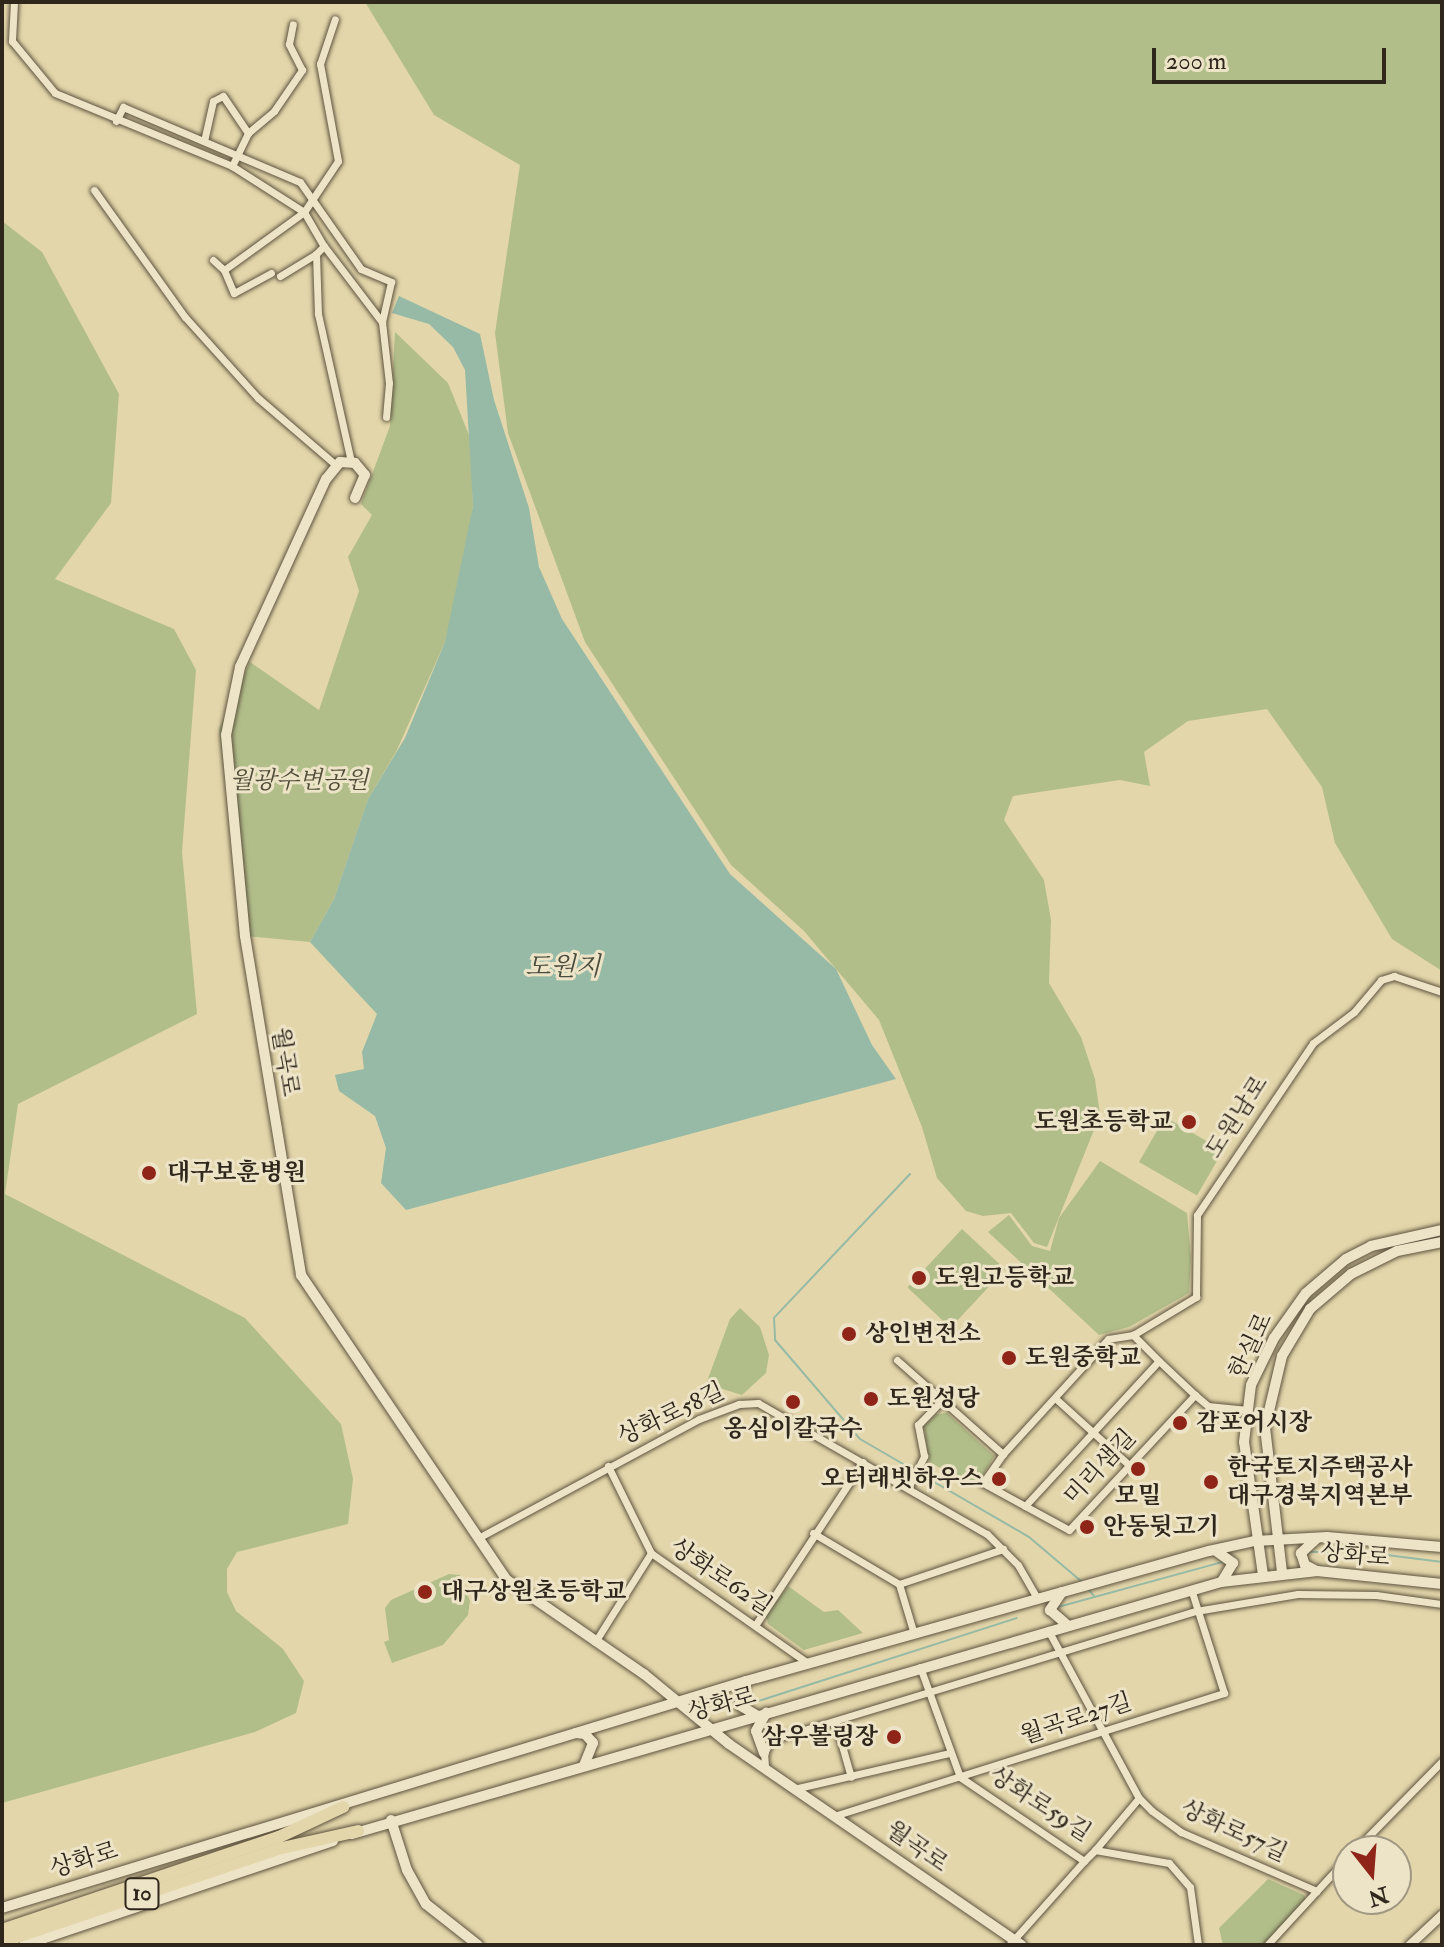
<!DOCTYPE html>
<meta charset="utf-8">
<style>
body{margin:0}
#map{position:relative;width:1444px;height:1947px;overflow:hidden;background:#e3d6aa;font-family:"IM FELL Double Pica","Noto Serif KR",serif}
div>[style]{position:absolute}
[style*='--x']{left:calc(var(--x)*1px);top:calc(var(--y)*1px);width:calc(var(--w)*1px);rotate:calc(var(--a)*1deg)}
.green>*{inset:0;background:#b2be8a;transform-origin:0 0}
.water>*{inset:0;background:#96baa5}
.stream>*{height:2px;margin:-1px;padding:0 1px;transform-origin:1px;border-radius:1px;background:#96baa5}
.roads{filter:drop-shadow(0 0 2px #5d5340) drop-shadow(0 0 2px #5d5340)}
.minor>*{height:7px;margin:-3.5px;padding:0 3.5px;transform-origin:3.5px;border-radius:3.5px;background:#ede4c8}
.tertiary>*{height:9px;margin:-4.5px;padding:0 4.5px;transform-origin:4.5px;border-radius:4.5px;background:#ede4c8}
.secondary>*{height:10px;margin:-5px;padding:0 5px;transform-origin:5px;border-radius:5px;background:#ede4c8}
.trunk>*{height:12px;margin:-6px;padding:0 6px;transform-origin:6px;border-radius:6px;background:#e3d6aa}
.dots>*{width:22px;height:22px;translate:-50% -50%;box-sizing:border-box;border:4px solid #ede4c8;border-radius:50%}
span{translate:-50% -50%;white-space:nowrap;text-align:center;line-height:1.15;-webkit-text-stroke:6px #ede4c8;paint-order:stroke}
.shield-label span{padding:2px 6px;background:#ede4c8;border:2px solid;border-radius:6px;-webkit-text-stroke-width:0}
.shield-label{font-size:22px;color:#30271c;font-weight:700}
.park-label{font-size:24px;color:#504d38;font-style:italic}
.street-label{font-size:24px;color:#30271c}
.poi-label{font-size:24px;color:#30271c;font-weight:700}
.right{translate:-100% -50%;text-align:right}
.left{translate:0 -50%;text-align:left}
.water-label{font-size:26px;color:#4a4c3e;font-style:italic}
.frame{position:absolute;inset:0;border:4px solid #30271c;pointer-events:none}
.north{position:absolute;left:1332px;top:1835px;width:80px;height:80px;box-sizing:border-box;background:#ede4c8;border:2px solid #a19883;border-radius:50%;rotate:163deg;font-size:22px;font-weight:700;line-height:32px;text-align:center;color:#30271c}
.north::after{content:'';display:block;margin:auto;width:28px;height:36px;background:#8f2418;clip-path:polygon(50% 0,100% 100%,50% 72%,0 100%)}
.scale{position:absolute;left:1152px;top:48px;width:234px;height:36px;box-sizing:border-box;border:4px solid #30271c;border-top:0;padding-left:10px;font-size:24px;line-height:28px;white-space:nowrap;color:#30271c;-webkit-text-stroke:6px #ede4c8;paint-order:stroke}
</style>
<div id="map">
<div class="green">
<div style="clip-path:polygon(365px 2px,1442px 2px,1442px 971px,1392px 939px,1335px 843px,1322px 787px,1267px 709px,1188px 721px,1144px 752px,1150px 786px,1120px 780px,1013px 796px,1004px 820px,1044px 880px,1051px 920px,1049px 983px,1081px 1037px,1095px 1079px,1100px 1115px,1047px 1247px,1034px 1243px,1011px 1213px,983px 1216px,966px 1211px,937px 1178px,922px 1127px,879px 1020px,804px 931px,731px 865px,585px 642px,508px 433px,495px 333px,520px 165px,434px 115px)"></div>
<div style="clip-path:polygon(2px 221px,42px 252px,119px 394px,111px 503px,55px 579px,174px 629px,196px 670px,182px 852px,197px 1014px,18px 1104px,5px 1194px,245px 1318px,341px 1424px,353px 1479px,348px 1524px,237px 1552px,227px 1569px,227px 1592px,236px 1611px,283px 1649px,304px 1681px,296px 1713px,255px 1732px,2px 1803px)"></div>
<div style="clip-path:polygon(395px 332px,448px 383px,471px 440px,473px 506px,463px 572px,445px 642px,396px 752px,368px 799px,334px 899px,310px 942px,245px 936px,219px 729px,250px 662px,319px 710px,359px 591px,348px 557px,372px 515px,361px 504px,390px 426px)"></div>
<div style="left:1165px;top:1117px;width:67px;height:52px;rotate:30deg"></div>
<div style="clip-path:polygon(1100px 1161px,1187px 1213px,1191px 1258px,1189px 1293px,1129px 1327px,1099px 1335px,988px 1232px,1009px 1215px,1032px 1246px,1050px 1251px,1059px 1218px)"></div>
<div style="left:962px;top:1229px;width:59px;height:80px;rotate:43deg"></div>
<div style="clip-path:polygon(740px 1308px,760px 1327px,769px 1355px,766px 1373px,742px 1395px,706px 1384px,730px 1319px)"></div>
<div style="clip-path:polygon(947px 1413px,994px 1456px,976px 1487px,929px 1462px,924px 1426px,936px 1414px)"></div>
<div style="clip-path:polygon(449px 1574px,460px 1575px,470px 1601px,468px 1615px,443px 1645px,392px 1663px,384px 1642px,389px 1640px,385px 1608px,391px 1600px)"></div>
<div style="clip-path:polygon(788px 1586px,824px 1612px,838px 1610px,863px 1633px,804px 1650px,768px 1624px,766px 1616px)"></div>
<div style="clip-path:polygon(1268px 1879px,1304px 1895px,1307px 1902px,1267px 1945px,1223px 1945px,1219px 1928px)"></div>
</div>
<div class="water">
<div style="clip-path:polygon(399px 296px,480px 334px,494px 400px,529px 508px,539px 567px,562px 619px,730px 874px,836px 969px,872px 1045px,896px 1079px,406px 1210px,381px 1183px,386px 1148px,375px 1116px,339px 1091px,335px 1075px,364px 1069px,362px 1052px,377px 1014px,310px 942px,334px 899px,368px 799px,405px 738px,445px 642px,473px 506px,465px 370px,453px 347px,429px 324px,392px 313px)"></div>
</div>
<div class="stream">
<div style="--x:910;--y:1174;--w:198;--a:133.4"></div>
<div style="--x:774;--y:1318;--w:22;--a:87"></div>
<div style="--x:775;--y:1340;--w:130;--a:49.4"></div>
<div style="--x:860;--y:1439;--w:195;--a:30.1"></div>
<div style="--x:1029;--y:1537;--w:68;--a:40.2"></div>
<div style="--x:1308;--y:1552;--w:55;--a:0"></div>
<div style="--x:1363;--y:1552;--w:80;--a:7.2"></div>
<div style="--x:1088;--y:1589;--w:9;--a:49"></div>
<div style="--x:1058;--y:1607;--w:170;--a:-15.3"></div>
<div style="--x:749;--y:1704;--w:281;--a:-17.8"></div>
</div>
<div class="roads">
<div class="minor">
<div style="--x:14;--y:2;--w:39;--a:93"></div>
<div style="--x:12;--y:41;--w:67;--a:50.4"></div>
<div style="--x:55;--y:93;--w:191;--a:22.4"></div>
<div style="--x:232;--y:166;--w:85;--a:32.6"></div>
<div style="--x:304;--y:212;--w:39;--a:60"></div>
<div style="--x:324;--y:246;--w:11;--a:135"></div>
<div style="--x:316;--y:254;--w:60;--a:88.1"></div>
<div style="--x:318;--y:314;--w:152;--a:77.4"></div>
<div style="--x:116;--y:121;--w:16;--a:-63"></div>
<div style="--x:123;--y:107;--w:192;--a:23"></div>
<div style="--x:300;--y:182;--w:106;--a:55"></div>
<div style="--x:361;--y:269;--w:33;--a:23"></div>
<div style="--x:391;--y:282;--w:41;--a:102.7"></div>
<div style="--x:204;--y:141;--w:41;--a:-77.3"></div>
<div style="--x:213;--y:101;--w:11;--a:-27"></div>
<div style="--x:223;--y:96;--w:45;--a:56"></div>
<div style="--x:232;--y:166;--w:37;--a:-64"></div>
<div style="--x:248;--y:133;--w:34;--a:-40"></div>
<div style="--x:274;--y:111;--w:50;--a:-55.7"></div>
<div style="--x:302;--y:70;--w:29;--a:-117"></div>
<div style="--x:289;--y:44;--w:20;--a:-79"></div>
<div style="--x:94;--y:190;--w:156;--a:54.4"></div>
<div style="--x:185;--y:317;--w:109;--a:48"></div>
<div style="--x:258;--y:398;--w:104;--a:40.7"></div>
<div style="--x:324;--y:246;--w:96;--a:52.7"></div>
<div style="--x:382;--y:322;--w:61;--a:83.5"></div>
<div style="--x:389;--y:383;--w:34;--a:95"></div>
<div style="--x:213;--y:260;--w:15;--a:42"></div>
<div style="--x:224;--y:270;--w:99;--a:-35.9"></div>
<div style="--x:304;--y:212;--w:61;--a:-56.3"></div>
<div style="--x:338;--y:161;--w:99;--a:-100.5"></div>
<div style="--x:320;--y:64;--w:47;--a:-71.6"></div>
<div style="--x:224;--y:270;--w:25;--a:67"></div>
<div style="--x:234;--y:293;--w:42;--a:-28.4"></div>
<div style="--x:280;--y:276;--w:42;--a:-31.4"></div>
<div style="--x:1133;--y:1335;--w:74;--a:-31.1"></div>
<div style="--x:1196;--y:1297;--w:82;--a:-89.3"></div>
<div style="--x:1197;--y:1215;--w:207;--a:-56"></div>
<div style="--x:1313;--y:1043;--w:51;--a:-37.1"></div>
<div style="--x:1354;--y:1012;--w:42;--a:-49.8"></div>
<div style="--x:1381;--y:980;--w:14;--a:-17"></div>
<div style="--x:1394;--y:976;--w:51;--a:18.4"></div>
<div style="--x:897;--y:1360;--w:142;--a:41.6"></div>
<div style="--x:1159;--y:1361;--w:50;--a:43.4"></div>
<div style="--x:1055;--y:1398;--w:100;--a:42.2"></div>
<div style="--x:608;--y:1466;--w:97;--a:63.7"></div>
<div style="--x:651;--y:1553;--w:193;--a:35.1"></div>
<div style="--x:908;--y:1488;--w:36;--a:-63"></div>
<div style="--x:924;--y:1456;--w:32;--a:-101"></div>
<div style="--x:918;--y:1425;--w:35;--a:-46"></div>
<div style="--x:1025;--y:1506;--w:197;--a:-47.3"></div>
<div style="--x:1159;--y:1361;--w:37;--a:-135"></div>
<div style="--x:1133;--y:1335;--w:25;--a:171"></div>
<div style="--x:1108;--y:1339;--w:156;--a:132.4"></div>
<div style="--x:1003;--y:1454;--w:35;--a:125"></div>
<div style="--x:983;--y:1483;--w:48;--a:28.7"></div>
<div style="--x:1025;--y:1506;--w:50;--a:28.6"></div>
<div style="--x:1069;--y:1530;--w:185;--a:-47"></div>
<div style="--x:1195;--y:1395;--w:17;--a:40"></div>
<div style="--x:1208;--y:1406;--w:40;--a:5.7"></div>
<div style="--x:813;--y:1533;--w:100;--a:30.7"></div>
<div style="--x:899;--y:1584;--w:52;--a:73.3"></div>
<div style="--x:478;--y:1538;--w:251;--a:-28.3"></div>
<div style="--x:699;--y:1419;--w:43;--a:-20.6"></div>
<div style="--x:739;--y:1404;--w:19;--a:-3"></div>
<div style="--x:758;--y:1403;--w:264;--a:29.8"></div>
<div style="--x:987;--y:1534;--w:44;--a:45"></div>
<div style="--x:1018;--y:1565;--w:38;--a:60"></div>
<div style="--x:899;--y:1584;--w:110;--a:-18.6"></div>
<div style="--x:756;--y:1624;--w:194;--a:-56.6"></div>
<div style="--x:1048;--y:1630;--w:191;--a:61.6"></div>
<div style="--x:1139;--y:1798;--w:18;--a:45"></div>
<div style="--x:1152;--y:1811;--w:36;--a:36"></div>
<div style="--x:1181;--y:1832;--w:148;--a:23.5"></div>
<div style="--x:595;--y:1642;--w:105;--a:-57.8"></div>
<div style="--x:920;--y:1667;--w:117;--a:70"></div>
<div style="--x:960;--y:1777;--w:150;--a:34.1"></div>
<div style="--x:1084;--y:1861;--w:16;--a:-45"></div>
<div style="--x:1095;--y:1850;--w:75;--a:10"></div>
<div style="--x:1169;--y:1863;--w:32;--a:49"></div>
<div style="--x:1190;--y:1887;--w:59;--a:82.1"></div>
<div style="--x:835;--y:1721;--w:58;--a:74.1"></div>
<div style="--x:765;--y:1766;--w:13;--a:-94"></div>
<div style="--x:764;--y:1753;--w:15;--a:-62"></div>
<div style="--x:771;--y:1740;--w:444;--a:-16.9"></div>
<div style="--x:1196;--y:1611;--w:103;--a:-9.5"></div>
<div style="--x:1298;--y:1594;--w:78;--a:0.7"></div>
<div style="--x:1376;--y:1595;--w:67;--a:7.8"></div>
<div style="--x:798;--y:1788;--w:156;--a:-13"></div>
<div style="--x:837;--y:1815;--w:406;--a:-17.5"></div>
<div style="--x:1224;--y:1693;--w:109;--a:-107.6"></div>
<div style="--x:1095;--y:1850;--w:68;--a:-49.8"></div>
<div style="--x:1354;--y:1851;--w:126;--a:-45.6"></div>
<div style="--x:1009;--y:1945;--w:113;--a:-48.2"></div>
<div style="--x:1267;--y:1945;--w:120;--a:-47.4"></div>
</div>
<div class="tertiary">
<div style="--x:1409;--y:1945;--w:45;--a:-43.2"></div>
</div>
<div class="secondary">
<div style="--x:355;--y:498;--w:25;--a:-67"></div>
<div style="--x:365;--y:475;--w:16;--a:-130"></div>
<div style="--x:355;--y:463;--w:15;--a:-176"></div>
<div style="--x:340;--y:462;--w:22;--a:129"></div>
<div style="--x:326;--y:479;--w:207;--a:114.6"></div>
<div style="--x:240;--y:667;--w:69;--a:101.6"></div>
<div style="--x:226;--y:735;--w:202;--a:84.6"></div>
<div style="--x:245;--y:936;--w:344;--a:80.6"></div>
<div style="--x:301;--y:1275;--w:368;--a:56"></div>
<div style="--x:507;--y:1580;--w:166;--a:34.5"></div>
<div style="--x:644;--y:1674;--w:110;--a:39.5"></div>
<div style="--x:729;--y:1744;--w:355;--a:34.5"></div>
<div style="--x:1316;--y:1539;--w:21;--a:137"></div>
<div style="--x:1301;--y:1553;--w:13;--a:72"></div>
<div style="--x:1305;--y:1565;--w:13;--a:27"></div>
<div style="--x:1216;--y:1551;--w:21;--a:35"></div>
<div style="--x:1233;--y:1563;--w:21;--a:121"></div>
<div style="--x:1282;--y:1572;--w:145;--a:-96.7"></div>
<div style="--x:1265;--y:1428;--w:74;--a:-76.7"></div>
<div style="--x:1282;--y:1356;--w:55;--a:-59.2"></div>
<div style="--x:1310;--y:1309;--w:54;--a:-40.5"></div>
<div style="--x:1351;--y:1274;--w:51;--a:-26.6"></div>
<div style="--x:1397;--y:1251;--w:46;--a:-11.3"></div>
<div style="--x:1263;--y:1575;--w:134;--a:-98.1"></div>
<div style="--x:1244;--y:1442;--w:57;--a:-83"></div>
<div style="--x:1251;--y:1385;--w:52;--a:-63.9"></div>
<div style="--x:1274;--y:1338;--w:55;--a:-54.6"></div>
<div style="--x:1306;--y:1293;--w:52;--a:-40.4"></div>
<div style="--x:1346;--y:1259;--w:28;--a:-27"></div>
<div style="--x:1371;--y:1246;--w:73;--a:-12.7"></div>
<div style="--x:1062;--y:1592;--w:22;--a:124"></div>
<div style="--x:1050;--y:1610;--w:21;--a:41"></div>
<div style="--x:746;--y:1681;--w:25;--a:106"></div>
<div style="--x:739;--y:1705;--w:20;--a:30"></div>
<div style="--x:576;--y:1733;--w:9;--a:6"></div>
<div style="--x:585;--y:1734;--w:12;--a:48"></div>
<div style="--x:593;--y:1743;--w:24;--a:112"></div>
<div style="--x:764;--y:1753;--w:23;--a:-110"></div>
<div style="--x:756;--y:1731;--w:21;--a:-61"></div>
<div style="--x:391;--y:1820;--w:52;--a:72.3"></div>
<div style="--x:407;--y:1870;--w:39;--a:61"></div>
<div style="--x:426;--y:1904;--w:66;--a:38.3"></div>
<div style="--x:352;--y:1834;--w:905;--a:-16.17"></div>
<div style="--x:1221;--y:1582;--w:97;--a:-6.5"></div>
<div style="--x:1317;--y:1571;--w:126;--a:5.9"></div>
<div style="--x:2;--y:1908;--w:778;--a:-16.97"></div>
<div style="--x:746;--y:1681;--w:481;--a:-15.7"></div>
<div style="--x:1209;--y:1551;--w:47;--a:-12.3"></div>
<div style="--x:1255;--y:1541;--w:72;--a:-3.2"></div>
<div style="--x:1327;--y:1537;--w:115;--a:5"></div>
<div style="--x:24;--y:1945;--w:326;--a:-18.6"></div>
</div>
<div class="trunk">
<div style="--x:2;--y:1930;--w:292;--a:-18.6"></div>
<div style="--x:279;--y:1837;--w:71;--a:-25.1"></div>
<div style="--x:2;--y:1942;--w:295;--a:-18.6"></div>
<div style="--x:282;--y:1848;--w:78;--a:-12.6"></div>
</div>
</div>
<div class="dots">
<div style="left:1189px;top:1122px;background:#8f2418"></div>
<div style="left:149px;top:1173px;background:#8f2418"></div>
<div style="left:919px;top:1278px;background:#8f2418"></div>
<div style="left:849px;top:1334px;background:#8f2418"></div>
<div style="left:1009px;top:1358px;background:#8f2418"></div>
<div style="left:871px;top:1399px;background:#8f2418"></div>
<div style="left:793px;top:1402px;background:#8f2418"></div>
<div style="left:1180px;top:1423px;background:#8f2418"></div>
<div style="left:1138px;top:1469px;background:#8f2418"></div>
<div style="left:999px;top:1479px;background:#8f2418"></div>
<div style="left:1211px;top:1482px;background:#8f2418"></div>
<div style="left:1087px;top:1527px;background:#8f2418"></div>
<div style="left:425px;top:1592px;background:#8f2418"></div>
<div style="left:894px;top:1737px;background:#8f2418"></div>
</div>
<div class="shield-label">
<span style="left:142px;top:1894px">10</span>
</div>
<div class="park-label">
<span style="left:299px;top:781px">월광수변공원</span>
</div>
<div class="street-label">
<span style="left:285px;top:1062px;rotate:81deg">월곡로</span>
<span style="left:1237px;top:1117px;rotate:-57deg">도원남로</span>
<span style="left:1251px;top:1346px;rotate:-65deg">한실로</span>
<span style="left:671px;top:1414px;rotate:-25deg">상화로58길</span>
<span style="left:1100px;top:1467px;rotate:-47deg">미리샘길</span>
<span style="left:1355px;top:1555px;rotate:5deg">상화로</span>
<span style="left:721px;top:1577px;rotate:34deg">상화로62길</span>
<span style="left:722px;top:1704px;rotate:-15deg">상화로</span>
<span style="left:1076px;top:1719px;rotate:-18deg">월곡로27길</span>
<span style="left:1040px;top:1804px;rotate:33deg">상화로59길</span>
<span style="left:1234px;top:1831px;rotate:25deg">상화로57길</span>
<span style="left:917px;top:1847px;rotate:35deg">월곡로</span>
<span style="left:84px;top:1860px;rotate:-17deg">상화로</span>
</div>
<div class="poi-label">
<span class="right" style="left:1173px;top:1122px">도원초등학교</span>
<span class="left" style="left:167px;top:1173px">대구보훈병원</span>
<span class="left" style="left:935px;top:1278px">도원고등학교</span>
<span class="left" style="left:865px;top:1334px">상인변전소</span>
<span class="left" style="left:1025px;top:1358px">도원중학교</span>
<span class="left" style="left:887px;top:1399px">도원성당</span>
<span class="left" style="left:1196px;top:1423px">감포어시장</span>
<span style="left:793px;top:1429px">옹심이칼국수</span>
<span class="left" style="left:1227px;top:1482px">한국토지주택공사<br>대구경북지역본부</span>
<span class="right" style="left:983px;top:1479px">오터래빗하우스</span>
<span style="left:1138px;top:1496px">모밀</span>
<span class="left" style="left:1103px;top:1527px">안동뒷고기</span>
<span class="left" style="left:441px;top:1592px">대구상원초등학교</span>
<span class="right" style="left:878px;top:1737px">삼우볼링장</span>
</div>
<div class="water-label">
<span style="left:563px;top:968px">도원지</span>
</div>
<div class="frame"></div>
<div class="north">N</div>
<div class="scale">200 m</div>
</div>
